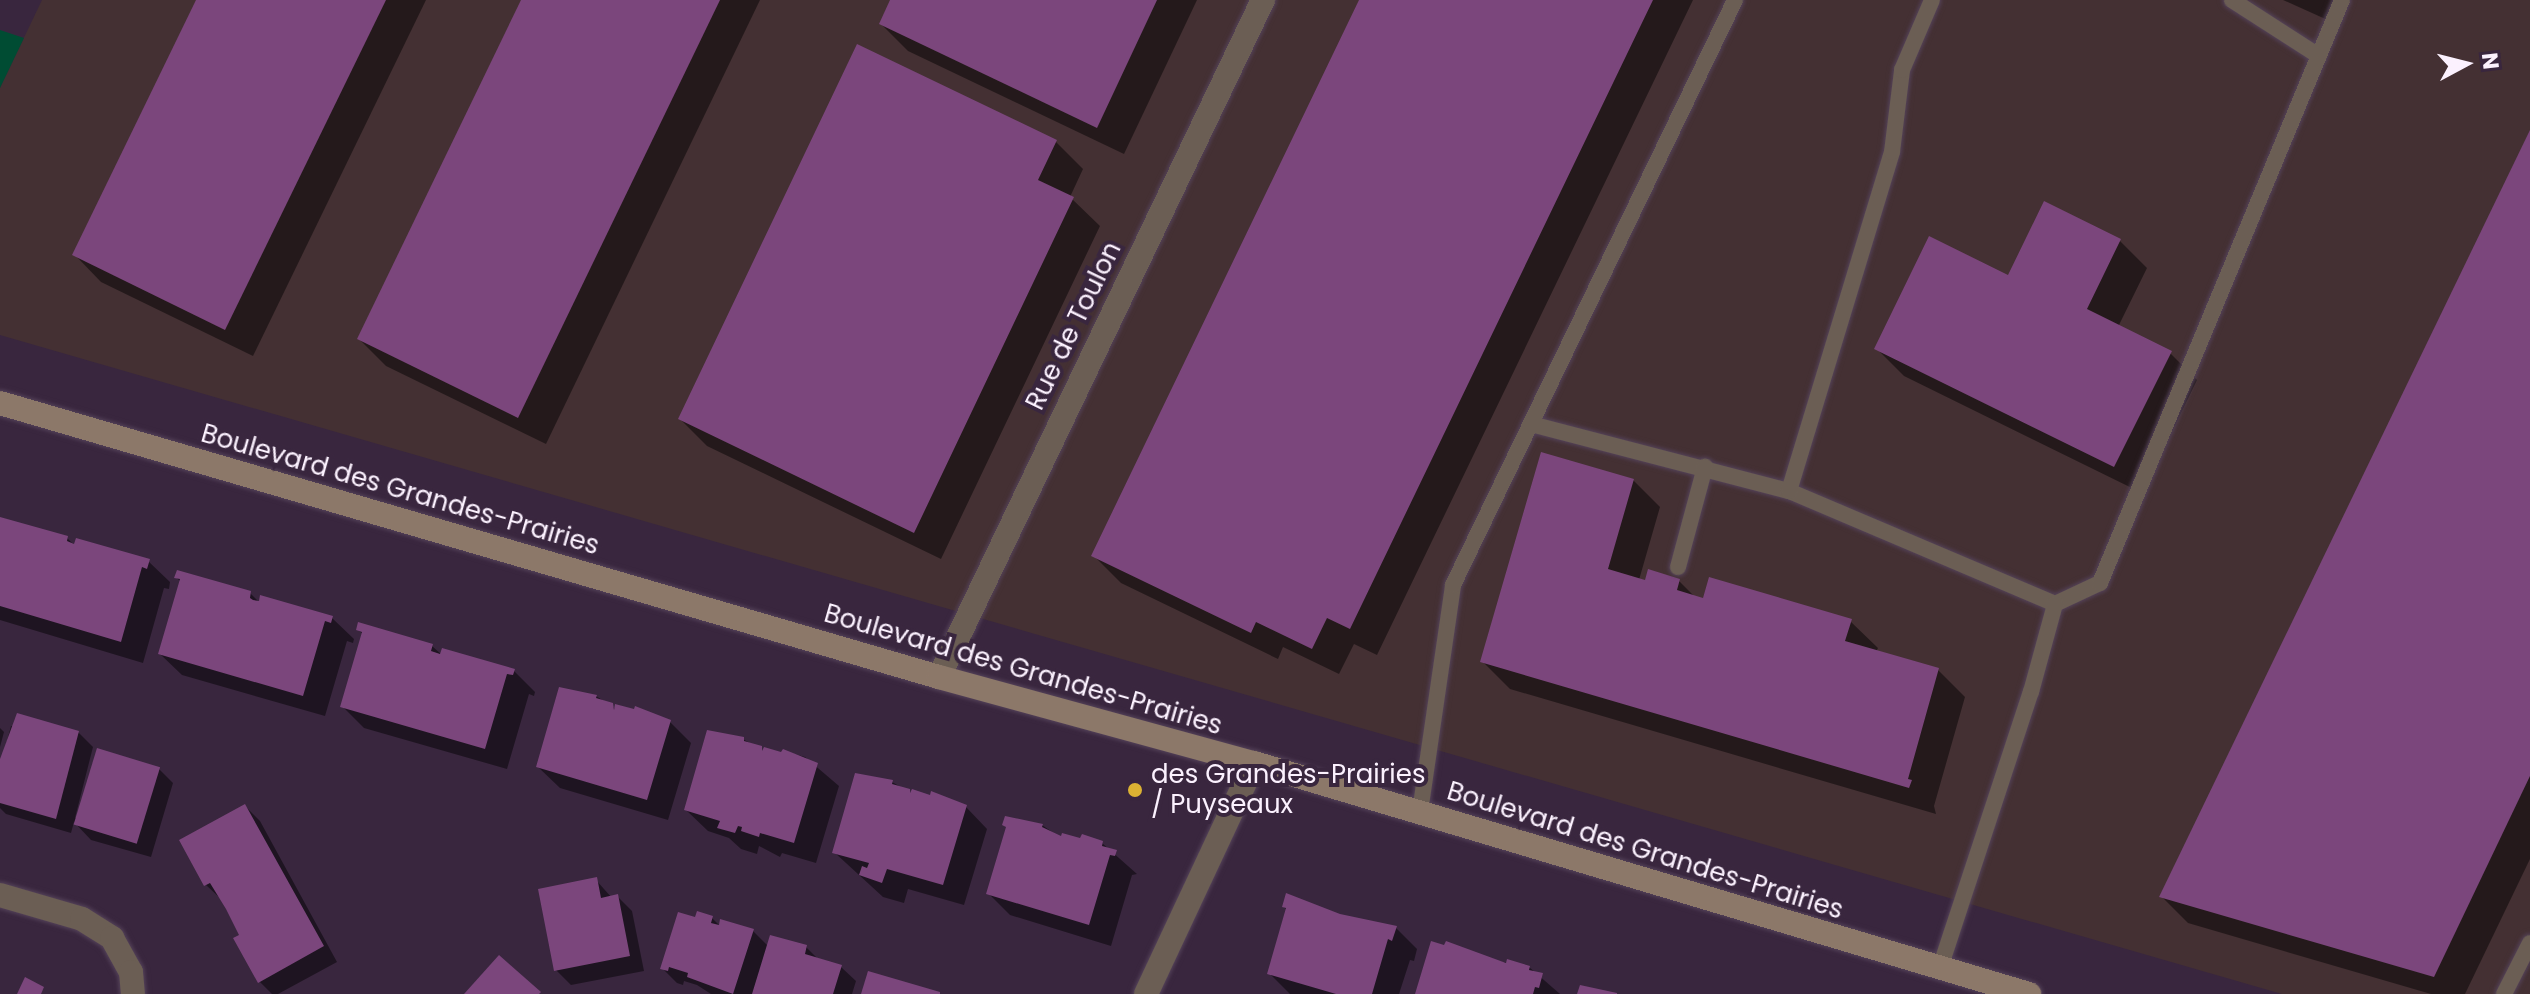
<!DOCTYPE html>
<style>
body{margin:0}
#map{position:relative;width:2530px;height:994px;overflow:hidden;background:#39263e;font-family:Poppins,sans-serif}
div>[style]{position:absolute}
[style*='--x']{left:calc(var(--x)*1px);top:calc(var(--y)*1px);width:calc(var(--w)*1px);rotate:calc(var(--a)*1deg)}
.industrial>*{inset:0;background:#443033}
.green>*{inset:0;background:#004c33}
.shadow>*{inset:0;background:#0007}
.building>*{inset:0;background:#7b467c;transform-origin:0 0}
.roads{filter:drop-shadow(0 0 2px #544259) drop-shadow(0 0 2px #544259)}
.lane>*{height:16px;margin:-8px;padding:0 8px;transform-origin:8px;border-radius:8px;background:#6b5e54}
.street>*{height:24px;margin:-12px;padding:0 12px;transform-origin:12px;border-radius:12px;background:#6b5e54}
.secondary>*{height:24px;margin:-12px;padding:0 12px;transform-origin:12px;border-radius:12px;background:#8c7869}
.dots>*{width:22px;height:22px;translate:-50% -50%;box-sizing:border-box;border:4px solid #39263e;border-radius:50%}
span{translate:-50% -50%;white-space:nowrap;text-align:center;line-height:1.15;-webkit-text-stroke:8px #39263e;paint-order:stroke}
.street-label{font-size:26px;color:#fbf1fe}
.poi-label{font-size:26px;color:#fbf1fe}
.left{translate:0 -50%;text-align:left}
.north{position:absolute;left:2426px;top:24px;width:80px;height:80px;-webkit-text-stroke:6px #39263e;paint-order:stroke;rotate:83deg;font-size:22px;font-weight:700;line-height:32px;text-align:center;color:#fbf1fe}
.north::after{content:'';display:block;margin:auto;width:28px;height:36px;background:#fbf1fe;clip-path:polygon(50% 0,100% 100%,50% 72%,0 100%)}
</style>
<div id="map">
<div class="industrial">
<div style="clip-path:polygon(42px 0,2530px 0,2530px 994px,2282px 994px,0 335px,0 88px)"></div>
</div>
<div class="green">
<div style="clip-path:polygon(0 30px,24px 38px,0 88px)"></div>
</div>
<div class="shadow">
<div style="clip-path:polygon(198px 0,426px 0,253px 356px,101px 282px,74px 254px)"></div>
<div style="clip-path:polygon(523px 0,760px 0,546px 444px,386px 366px,359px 339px)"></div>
<div style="clip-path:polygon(892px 0,1197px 0,1124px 154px,908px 51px,881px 24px)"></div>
<div style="clip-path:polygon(1361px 0,1693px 0,1377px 655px,1354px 644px,1339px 674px,1283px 647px,1278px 659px,1121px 583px,1094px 556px)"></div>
<div style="clip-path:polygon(2283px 0,2342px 0,2332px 22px)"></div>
<div style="clip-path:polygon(858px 47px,1056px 142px,1083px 169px,1070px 197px,1100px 226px,941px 559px,707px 446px,680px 419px)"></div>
<div style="clip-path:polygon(2530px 135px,2530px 859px,2465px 994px,2431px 994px,2188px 923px,2161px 896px)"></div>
<div style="clip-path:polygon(2120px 241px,2147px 268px,2118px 327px,2170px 353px,2197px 380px,2142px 493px,1904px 376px,1877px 349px,2009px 278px)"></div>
<div style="clip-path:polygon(1633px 480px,1660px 507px,1639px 580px,1679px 581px,1695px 597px,1850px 621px,1878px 648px,1876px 652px,1938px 670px,1965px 697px,1934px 806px,1936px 814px,1510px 689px,1483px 662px)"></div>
<div style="clip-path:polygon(0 519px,67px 538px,75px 546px,148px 561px,170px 582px,169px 589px,164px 588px,143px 663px,0 620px)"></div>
<div style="clip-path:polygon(176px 577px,250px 593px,260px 603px,332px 618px,354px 639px,353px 643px,347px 641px,325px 716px,182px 675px,160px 654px,181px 582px)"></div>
<div style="clip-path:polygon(358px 630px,432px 646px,442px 655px,514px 671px,535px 692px,534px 696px,529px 694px,507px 769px,364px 728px,342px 706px,363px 634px)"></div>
<div style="clip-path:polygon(596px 696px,616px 709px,670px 722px,691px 743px,668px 820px,560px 788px,538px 767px)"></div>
<div style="clip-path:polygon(11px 726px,78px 732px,93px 747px,75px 818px,158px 768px,173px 783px,151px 857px,91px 840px,74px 822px,71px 833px,6px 814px,0 808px,0 767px)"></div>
<div style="clip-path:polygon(0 728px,4px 732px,0 747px)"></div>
<div style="clip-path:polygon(743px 739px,764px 752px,782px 755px,784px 751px,805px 757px,839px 786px,816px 863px,782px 853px,780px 857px,759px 846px,757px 854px,741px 849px,729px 838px,708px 831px,686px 810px)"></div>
<div style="clip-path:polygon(892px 782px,913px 794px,966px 807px,987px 829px,964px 905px,908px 889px,904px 903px,883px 897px,834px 852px)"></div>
<div style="clip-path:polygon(245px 806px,260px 821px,337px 962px,278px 994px,272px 994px,259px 981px,242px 936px,221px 899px,206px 885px)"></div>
<div style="clip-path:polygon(1042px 825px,1062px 839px,1102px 843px,1137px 874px,1132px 875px,1111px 946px,1010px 915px,988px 893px)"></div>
<div style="clip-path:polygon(596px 880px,612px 898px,617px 896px,632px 911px,644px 971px,571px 985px,556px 970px)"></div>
<div style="clip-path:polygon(1284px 907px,1396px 928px,1417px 949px,1414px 961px,1410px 960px,1399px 994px,1290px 994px,1270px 974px,1287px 910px)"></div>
<div style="clip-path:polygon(712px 918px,721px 927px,753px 931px,769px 947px,806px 947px,819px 960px,841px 967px,856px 981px,852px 994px,711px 994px,697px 985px,684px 981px,683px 985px,677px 983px,662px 968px,696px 920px)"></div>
<div style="clip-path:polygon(1487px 959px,1529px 967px,1560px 994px,1418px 994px)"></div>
</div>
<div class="building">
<div style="clip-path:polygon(196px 0,386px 0,225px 330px,72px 255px)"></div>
<div style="clip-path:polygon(521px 0,720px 0,518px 418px,357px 339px)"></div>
<div style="clip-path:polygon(890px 0,1157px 0,1097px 128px,879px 24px)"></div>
<div style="clip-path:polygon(1359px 0,1653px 0,1350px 629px,1327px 618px,1312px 649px,1256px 622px,1251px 633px,1091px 556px)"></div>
<div style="clip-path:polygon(857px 44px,1057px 140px,1038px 180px,1074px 197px,914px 533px,678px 419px)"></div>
<div style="clip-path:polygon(2530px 130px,2530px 776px,2434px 977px,2159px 897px)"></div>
<div style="clip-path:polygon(2044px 201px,2121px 239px,2087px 309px,2172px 351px,2114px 467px,1874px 349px,1929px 236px,2008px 275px)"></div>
<div style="clip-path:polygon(1541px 452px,1634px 479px,1608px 569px,1645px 580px,1648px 569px,1680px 579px,1677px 590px,1703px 598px,1709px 577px,1852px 619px,1845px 641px,1939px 668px,1908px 779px,1912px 780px,1909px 788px,1480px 662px)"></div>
<div style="clip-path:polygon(0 517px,68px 536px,67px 541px,74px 544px,76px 538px,150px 559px,147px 569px,142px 567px,121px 642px,0 606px)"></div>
<div style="clip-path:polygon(177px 570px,251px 591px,250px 598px,253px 600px,259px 601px,260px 595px,333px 616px,331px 623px,325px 621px,303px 696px,158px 654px,180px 579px,174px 578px)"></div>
<div style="clip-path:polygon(358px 622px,433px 644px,431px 651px,440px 654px,442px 648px,515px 669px,513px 675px,507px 674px,485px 749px,340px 707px,362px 632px,356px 630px)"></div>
<div style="clip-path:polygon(559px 687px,597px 695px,596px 698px,613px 703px,614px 710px,615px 704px,634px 709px,635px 706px,671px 720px,647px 800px,536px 767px)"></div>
<div style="clip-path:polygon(17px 713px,79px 731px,56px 819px,0 803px,0 759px)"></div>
<div style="clip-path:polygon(707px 730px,744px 737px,744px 741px,762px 746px,762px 751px,764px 747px,781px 752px,783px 749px,818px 763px,794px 843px,760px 833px,759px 837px,741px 831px,742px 827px,738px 826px,735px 833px,717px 828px,720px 821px,684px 810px)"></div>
<div style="left:97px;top:748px;width:66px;height:80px;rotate:17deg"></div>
<div style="clip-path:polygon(855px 773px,893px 780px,892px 784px,910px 789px,910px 793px,912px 789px,930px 795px,931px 791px,967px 805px,943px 885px,887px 869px,882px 883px,859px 875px,862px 866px,867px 868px,869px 863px,832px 853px)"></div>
<div style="clip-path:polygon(245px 804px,324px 946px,258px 983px,233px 938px,239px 935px,226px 909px,210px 883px,204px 886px,179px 840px)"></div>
<div style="clip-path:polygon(1005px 816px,1043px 824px,1042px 827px,1061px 836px,1062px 833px,1080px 838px,1082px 834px,1103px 841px,1102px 846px,1117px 850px,1115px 856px,1110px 855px,1089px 925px,986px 894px,1006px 827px,1002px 825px)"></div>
<div style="clip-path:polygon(597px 877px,601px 898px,618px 894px,630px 956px,554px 971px,538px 889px)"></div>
<div style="clip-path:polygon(1286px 893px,1340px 914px,1397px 926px,1392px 941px,1388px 939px,1372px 994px,1336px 994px,1267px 974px,1286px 908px,1282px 907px)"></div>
<div style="clip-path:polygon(697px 911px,713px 916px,711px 923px,719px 925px,720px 919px,754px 929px,733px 994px,687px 977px,688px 973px,669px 967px,668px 971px,660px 969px,678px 912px,695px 917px)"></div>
<div style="clip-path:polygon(770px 935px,807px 945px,805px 954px,842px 965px,833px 994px,752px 994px)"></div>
<div style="clip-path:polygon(1431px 941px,1444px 945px,1446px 941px,1506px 963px,1507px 959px,1530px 966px,1529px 970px,1543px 973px,1539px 988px,1535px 987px,1533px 994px,1415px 994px)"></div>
<div style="clip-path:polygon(499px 955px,541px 992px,539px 994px,464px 994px)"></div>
<div style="clip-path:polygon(868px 971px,940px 992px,940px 994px,861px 994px)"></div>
<div style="clip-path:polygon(25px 977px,44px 987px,41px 994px,17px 994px)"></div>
<div style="clip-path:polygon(1580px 985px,1617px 993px,1617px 994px,1577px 994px)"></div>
</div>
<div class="roads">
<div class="lane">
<div style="--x:2232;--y:0;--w:103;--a:32.8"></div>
<div style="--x:1531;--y:424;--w:267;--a:14.6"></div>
<div style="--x:1789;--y:491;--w:289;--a:23"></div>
<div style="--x:2055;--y:604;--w:50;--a:-25"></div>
<div style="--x:2100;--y:583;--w:631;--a:-67.46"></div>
<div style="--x:1789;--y:491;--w:354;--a:-73.1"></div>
<div style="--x:1892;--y:152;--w:83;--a:-83"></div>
<div style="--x:1902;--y:70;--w:76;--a:-66.8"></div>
<div style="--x:1678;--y:567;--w:104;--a:-74.9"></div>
<div style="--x:1420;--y:812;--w:229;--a:-81.7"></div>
<div style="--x:1453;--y:585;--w:649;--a:-64.26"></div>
<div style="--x:1940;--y:968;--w:291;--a:-71.8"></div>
<div style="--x:2031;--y:692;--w:91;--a:-74.7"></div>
<div style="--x:2504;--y:994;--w:57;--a:-63"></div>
</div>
<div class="street">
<div style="--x:939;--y:677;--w:751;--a:-64.43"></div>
<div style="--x:0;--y:895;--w:85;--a:16.3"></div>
<div style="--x:82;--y:919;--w:36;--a:32"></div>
<div style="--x:112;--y:938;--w:39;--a:61"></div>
<div style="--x:131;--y:972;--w:22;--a:85"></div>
<div style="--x:1146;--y:994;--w:255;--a:-64.9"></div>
</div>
<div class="secondary">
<div style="--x:0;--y:403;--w:978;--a:16.27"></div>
<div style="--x:939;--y:677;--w:327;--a:15.3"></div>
<div style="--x:1254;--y:763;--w:809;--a:16.6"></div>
</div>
</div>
<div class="dots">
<div style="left:1135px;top:790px;background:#dcb233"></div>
</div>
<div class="street-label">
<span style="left:1074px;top:326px;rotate:-64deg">Rue de Toulon</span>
<span style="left:400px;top:490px;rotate:16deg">Boulevard des Grandes-Prairies</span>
<span style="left:1023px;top:670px;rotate:16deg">Boulevard des Grandes-Prairies</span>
<span style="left:1645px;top:851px;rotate:17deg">Boulevard des Grandes-Prairies</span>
</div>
<div class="poi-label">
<span class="left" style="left:1151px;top:790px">des Grandes-Prairies<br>/ Puyseaux</span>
</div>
<div class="north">N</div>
</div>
